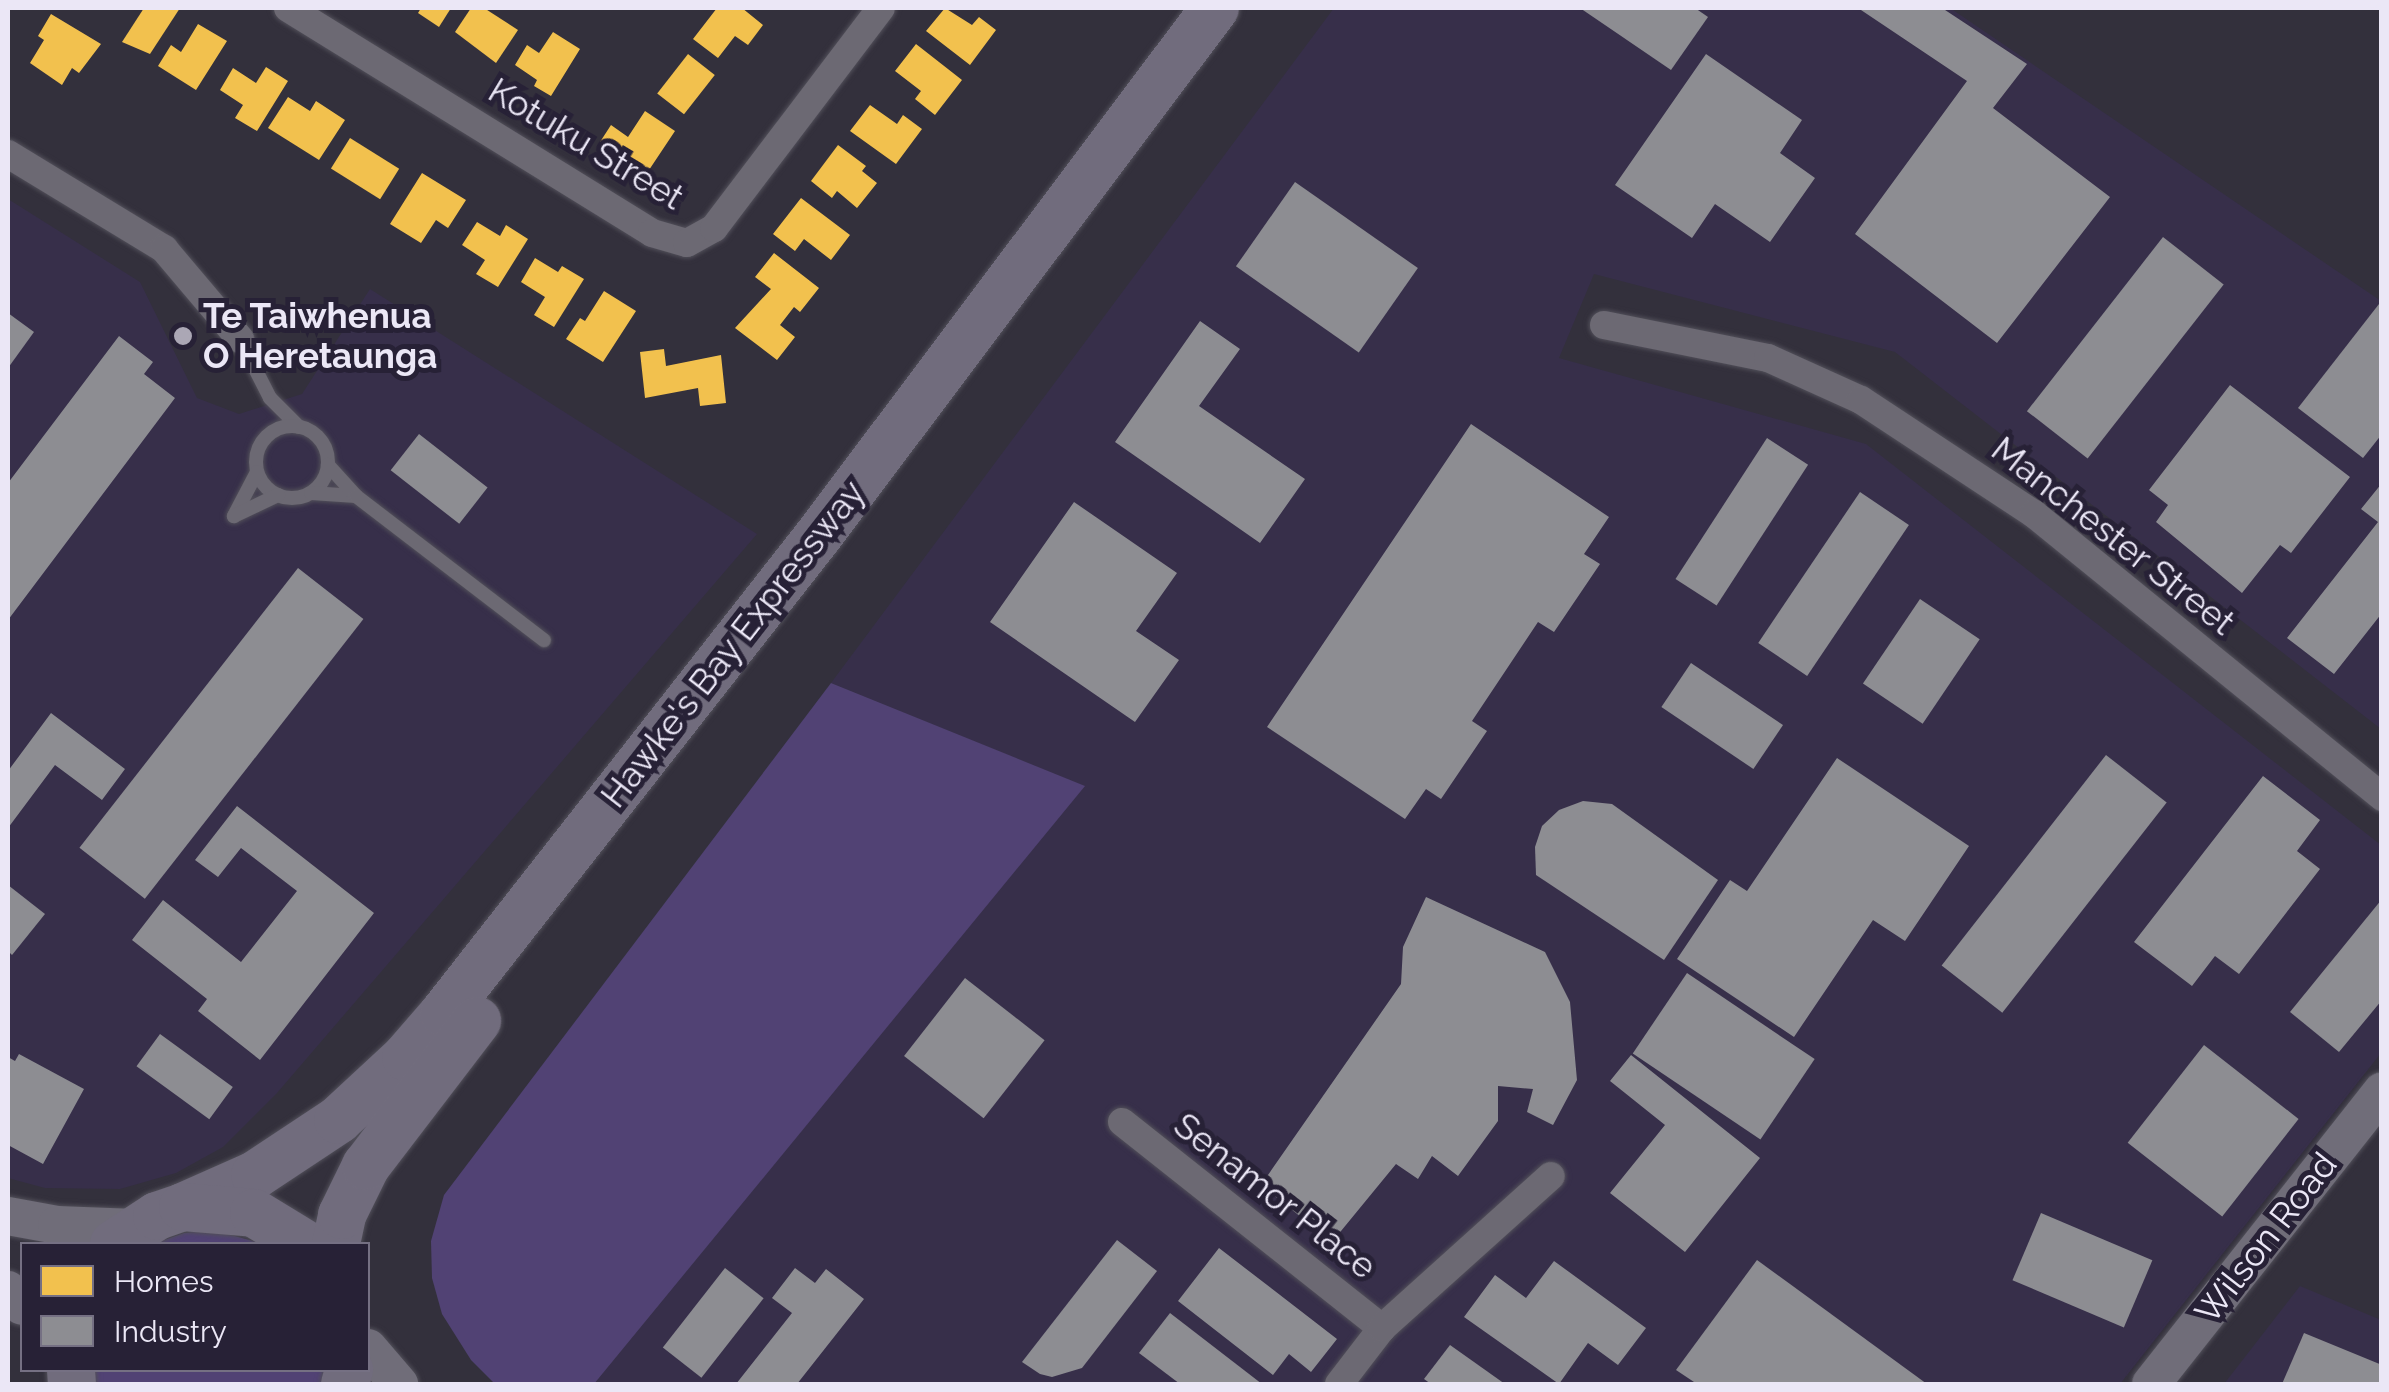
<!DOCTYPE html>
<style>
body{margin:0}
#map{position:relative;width:2389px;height:1392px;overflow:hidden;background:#33303c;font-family:Raleway,sans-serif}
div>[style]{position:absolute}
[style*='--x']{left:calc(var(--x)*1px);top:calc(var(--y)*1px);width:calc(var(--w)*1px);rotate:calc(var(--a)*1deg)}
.built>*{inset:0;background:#372f4a}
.green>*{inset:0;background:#514274;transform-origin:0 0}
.homes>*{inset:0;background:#f2c14e;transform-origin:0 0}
.industry>*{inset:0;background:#8d8d92;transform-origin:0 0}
.roads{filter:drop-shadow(0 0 2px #514f59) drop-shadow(0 0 2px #514f59)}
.lane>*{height:14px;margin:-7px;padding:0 7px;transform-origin:7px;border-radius:7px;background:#6c6973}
.lane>.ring{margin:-7px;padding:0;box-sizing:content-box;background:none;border:14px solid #6c6973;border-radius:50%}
.street>*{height:28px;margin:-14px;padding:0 14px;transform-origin:14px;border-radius:14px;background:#6c6973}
.secondary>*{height:38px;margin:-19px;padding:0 19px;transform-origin:19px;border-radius:19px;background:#706d79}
.highway>*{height:48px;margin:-24px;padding:0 24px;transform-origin:24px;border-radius:24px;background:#716c7d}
.dots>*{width:28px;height:28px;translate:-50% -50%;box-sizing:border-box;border:5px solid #272136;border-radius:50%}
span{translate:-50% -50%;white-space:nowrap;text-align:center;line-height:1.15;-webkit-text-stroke:10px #272136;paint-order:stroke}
.street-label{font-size:35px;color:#ebe7f6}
.poi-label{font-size:35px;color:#ebe7f6;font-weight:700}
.left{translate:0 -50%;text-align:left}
.frame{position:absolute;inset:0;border:10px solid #ebe7f6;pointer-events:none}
.legend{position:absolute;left:20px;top:1242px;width:350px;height:130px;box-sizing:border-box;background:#272136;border:2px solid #757083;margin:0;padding:12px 18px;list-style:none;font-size:30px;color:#ebe7f6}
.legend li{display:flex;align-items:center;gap:20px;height:50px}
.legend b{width:50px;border:2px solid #757083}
</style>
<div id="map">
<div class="built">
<div style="clip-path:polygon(1334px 8px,1950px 8px,2381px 301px,2381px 729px,1895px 352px,1594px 274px,1559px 358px,1866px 444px,2381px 845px,2381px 1053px,2120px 1384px,594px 1384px,1084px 786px,831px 683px)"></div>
<div style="clip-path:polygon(8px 199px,140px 282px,197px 398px,239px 414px,302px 394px,370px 289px,757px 534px,277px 1093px,223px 1147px,176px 1173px,120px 1189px,45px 1188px,8px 1178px)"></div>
<div style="clip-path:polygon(2300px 1286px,2381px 1320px,2381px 1384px,2224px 1384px)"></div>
</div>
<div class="green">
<div style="clip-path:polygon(831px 683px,1085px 786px,594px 1384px,495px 1384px,471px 1360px,442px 1314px,432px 1278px,431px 1241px,444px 1195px)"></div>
<div style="clip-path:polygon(212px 1230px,264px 1244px,153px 1244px,184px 1233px)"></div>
<div style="left:93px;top:1370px;width:232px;height:14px"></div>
</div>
<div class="homes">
<div style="clip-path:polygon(144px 8px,180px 8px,150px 54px,122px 42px)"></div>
<div style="clip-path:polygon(421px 8px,451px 8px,439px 27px,418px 13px)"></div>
<div style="clip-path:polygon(471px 8px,484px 8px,518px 30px,496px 63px,455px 32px)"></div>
<div style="clip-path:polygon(717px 8px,742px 8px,763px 25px,748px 45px,735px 36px,718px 58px,693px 39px)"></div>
<div style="clip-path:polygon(945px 8px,972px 25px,979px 17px,996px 30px,970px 65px,926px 31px)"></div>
<div style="clip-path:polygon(51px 14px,101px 44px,79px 73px,72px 68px,62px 85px,30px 63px,44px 40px,38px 36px)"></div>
<div style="clip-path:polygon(198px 24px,227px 41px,196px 90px,158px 66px,171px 45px,181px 52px)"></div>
<div style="clip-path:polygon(553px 32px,580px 49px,551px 96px,534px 86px,537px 80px,515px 65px,527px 45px,539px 53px)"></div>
<div style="clip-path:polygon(916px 44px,962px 80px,935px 115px,915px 99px,921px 91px,895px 71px)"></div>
<div style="left:688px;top:54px;width:34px;height:50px;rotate:38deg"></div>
<div style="clip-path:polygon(266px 67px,288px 81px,257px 131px,235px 118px,243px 105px,220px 90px,233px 68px,256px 83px)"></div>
<div style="clip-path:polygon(288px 97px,310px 111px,316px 101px,345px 120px,319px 160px,268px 128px)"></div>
<div style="clip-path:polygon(870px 105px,897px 124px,903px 115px,922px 129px,896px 164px,850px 131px)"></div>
<div style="clip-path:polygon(645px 111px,675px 131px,647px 173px,600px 142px,611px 125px,628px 137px)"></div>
<div style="left:350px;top:138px;width:58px;height:36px;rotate:32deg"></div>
<div style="clip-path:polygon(838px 145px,866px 166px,862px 171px,877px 183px,857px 208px,837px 191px,832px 198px,811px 181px)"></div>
<div style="clip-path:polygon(422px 173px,466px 200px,448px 228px,436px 220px,421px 243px,390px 224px)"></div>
<div style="clip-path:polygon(801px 198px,850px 235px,831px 260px,804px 239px,795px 251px,773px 234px)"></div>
<div style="clip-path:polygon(477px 222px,500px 236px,506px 225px,528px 239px,498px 287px,476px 274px,485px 260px,462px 245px)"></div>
<div style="clip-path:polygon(774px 253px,819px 288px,800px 312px,794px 307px,780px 325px,795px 337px,777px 360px,735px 328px,771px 289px,755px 277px)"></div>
<div style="clip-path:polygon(535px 258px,558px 272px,562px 266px,584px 279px,554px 327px,534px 315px,545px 297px,521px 282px)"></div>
<div style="clip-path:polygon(604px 291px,636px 311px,603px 362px,566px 339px,580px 318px,585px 321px)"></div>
<div style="clip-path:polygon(664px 349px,666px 366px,721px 355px,726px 403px,700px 406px,698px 388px,645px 398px,640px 352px)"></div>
</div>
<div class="industry">
<div style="clip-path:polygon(1580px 8px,1695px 8px,1708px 17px,1671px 70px)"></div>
<div style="clip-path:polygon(1858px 8px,1942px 8px,2027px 64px,1993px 108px,2110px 197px,1997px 343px,1855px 234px,1967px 81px)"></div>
<div style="clip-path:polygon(1706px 54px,1802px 120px,1780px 153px,1815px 178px,1770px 242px,1715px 204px,1692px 238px,1615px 185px)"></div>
<div style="left:1295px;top:182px;width:150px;height:103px;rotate:35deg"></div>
<div style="left:2163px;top:237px;width:77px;height:221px;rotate:38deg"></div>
<div style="clip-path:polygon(2379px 304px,2382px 434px,2363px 458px,2298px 408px)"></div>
<div style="clip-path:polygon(8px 313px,34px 332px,8px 368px)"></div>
<div style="clip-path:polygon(1200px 321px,1240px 349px,1199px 406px,1305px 479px,1260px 543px,1115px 442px)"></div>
<div style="clip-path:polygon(119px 336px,153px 362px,144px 374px,175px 398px,8px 620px,8px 483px)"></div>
<div style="clip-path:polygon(2230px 385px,2350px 477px,2291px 553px,2280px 545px,2242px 593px,2156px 522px,2168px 505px,2149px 490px)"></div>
<div style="clip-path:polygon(1471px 424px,1609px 517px,1584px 554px,1600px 564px,1554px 632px,1538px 622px,1472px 721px,1487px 731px,1441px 799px,1426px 789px,1405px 819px,1267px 727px)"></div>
<div style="left:419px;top:434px;width:87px;height:46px;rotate:38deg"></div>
<div style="left:1767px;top:438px;width:49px;height:168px;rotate:33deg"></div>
<div style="clip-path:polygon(2382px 483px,2382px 613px,2334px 674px,2287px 638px,2378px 522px,2361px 509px)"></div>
<div style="left:1860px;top:492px;width:59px;height:182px;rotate:34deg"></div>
<div style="clip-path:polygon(1074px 502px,1177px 573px,1136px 631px,1179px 660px,1135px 722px,990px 622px)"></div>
<div style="left:298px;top:568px;width:83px;height:355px;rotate:38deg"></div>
<div style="left:1920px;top:599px;width:72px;height:102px;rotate:34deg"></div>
<div style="left:1691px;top:663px;width:111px;height:53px;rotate:34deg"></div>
<div style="clip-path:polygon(51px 713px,125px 769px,102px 800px,55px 765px,8px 828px,8px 771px)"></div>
<div style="left:2106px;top:755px;width:77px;height:267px;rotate:38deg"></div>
<div style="clip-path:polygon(1837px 758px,1969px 846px,1905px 941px,1873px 920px,1794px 1037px,1677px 959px,1730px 880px,1747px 891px)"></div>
<div style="clip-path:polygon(2263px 776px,2320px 820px,2297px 851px,2320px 869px,2239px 974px,2215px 956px,2192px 986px,2134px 942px)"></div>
<div style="clip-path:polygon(1583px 801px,1612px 804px,1718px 880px,1664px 960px,1536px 875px,1535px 847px,1542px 826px,1559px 810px)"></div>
<div style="clip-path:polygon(237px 806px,374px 913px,260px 1060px,198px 1011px,207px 999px,132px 940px,163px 900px,241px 962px,297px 891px,241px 848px,218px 877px,195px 860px)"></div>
<div style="clip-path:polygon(8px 885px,45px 914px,12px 955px,8px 951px)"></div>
<div style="clip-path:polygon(1426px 897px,1545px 952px,1570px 1002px,1577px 1080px,1553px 1125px,1527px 1112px,1533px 1089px,1498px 1086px,1498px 1121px,1458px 1176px,1432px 1156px,1418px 1179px,1396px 1164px,1332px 1242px,1261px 1185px,1401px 984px,1403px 947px)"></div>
<div style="clip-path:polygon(2382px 899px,2382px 1000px,2339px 1052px,2290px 1012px)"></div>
<div style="left:1687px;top:973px;width:154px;height:97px;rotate:34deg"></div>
<div style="left:965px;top:978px;width:101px;height:99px;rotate:38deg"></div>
<div style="left:160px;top:1034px;width:90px;height:40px;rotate:36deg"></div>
<div style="left:2204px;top:1045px;width:120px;height:124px;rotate:38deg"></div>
<div style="clip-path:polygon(19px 1054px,84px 1089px,43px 1164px,8px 1145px,8px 1057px,15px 1061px)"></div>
<div style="clip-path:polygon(1631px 1055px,1760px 1158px,1685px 1252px,1610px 1193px,1665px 1125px,1610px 1081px)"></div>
<div style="left:2041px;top:1213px;width:121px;height:73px;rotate:23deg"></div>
<div style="clip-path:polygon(1117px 1240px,1157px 1271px,1082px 1368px,1052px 1377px,1040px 1374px,1022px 1362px)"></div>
<div style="clip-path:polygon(1219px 1248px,1337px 1339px,1311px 1372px,1289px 1354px,1273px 1375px,1178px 1301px)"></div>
<div style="clip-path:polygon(1757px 1260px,1927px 1384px,1697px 1384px,1676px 1370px)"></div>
<div style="clip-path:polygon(1554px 1261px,1646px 1328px,1618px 1365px,1588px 1343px,1559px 1384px,1464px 1317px,1495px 1275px,1526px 1298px)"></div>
<div style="left:725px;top:1268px;width:49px;height:101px;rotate:38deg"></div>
<div style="clip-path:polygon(795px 1268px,815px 1283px,826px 1269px,864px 1299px,797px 1384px,736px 1384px,792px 1313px,772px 1298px)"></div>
<div style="clip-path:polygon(1170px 1313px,1262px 1384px,1180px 1384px,1139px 1353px)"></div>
<div style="clip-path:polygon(2304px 1333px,2382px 1365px,2382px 1384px,2282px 1384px)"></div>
<div style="clip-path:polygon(1450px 1345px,1505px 1384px,1431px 1384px,1424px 1379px)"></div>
</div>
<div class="roads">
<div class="lane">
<div style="--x:240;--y:339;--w:66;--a:63"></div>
<div style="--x:270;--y:398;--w:41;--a:45"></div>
<div class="ring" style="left:256px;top:426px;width:58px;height:58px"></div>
<div style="--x:257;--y:472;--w:50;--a:117.6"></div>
<div style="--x:234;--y:516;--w:49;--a:-25.5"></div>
<div style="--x:311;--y:493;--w:45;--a:3.8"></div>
<div style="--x:356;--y:496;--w:42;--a:-132.1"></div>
<div style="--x:356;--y:496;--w:237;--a:37.5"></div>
</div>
<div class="street">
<div style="--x:288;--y:8;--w:428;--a:31.7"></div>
<div style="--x:652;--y:233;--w:36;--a:16"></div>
<div style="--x:687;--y:243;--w:31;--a:-29"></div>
<div style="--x:714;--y:228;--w:276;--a:-52.8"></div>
<div style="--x:8;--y:154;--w:183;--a:31.3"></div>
<div style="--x:164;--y:249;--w:118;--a:49.8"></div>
<div style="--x:1604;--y:325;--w:167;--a:11.4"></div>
<div style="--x:1768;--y:358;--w:102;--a:24.3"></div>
<div style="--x:1861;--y:400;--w:207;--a:33.4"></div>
<div style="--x:2034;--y:514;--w:449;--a:39.1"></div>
<div style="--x:1122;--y:1122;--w:332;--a:38.4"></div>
<div style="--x:1339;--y:1384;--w:71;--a:-52.5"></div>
<div style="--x:1382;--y:1328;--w:227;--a:-42"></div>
</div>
<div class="secondary">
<div style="--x:8;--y:1216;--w:50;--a:10.4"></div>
<div style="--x:57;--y:1225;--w:79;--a:2.2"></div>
<div style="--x:8;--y:1290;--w:21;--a:49"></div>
<div style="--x:368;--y:1348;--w:48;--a:49.3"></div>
<div style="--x:2151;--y:1384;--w:373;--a:-51.7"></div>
</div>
<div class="highway">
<div style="--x:183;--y:1207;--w:79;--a:-24"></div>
<div style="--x:255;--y:1175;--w:100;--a:-33.5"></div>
<div style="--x:338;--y:1120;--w:93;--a:-42.8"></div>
<div style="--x:406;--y:1057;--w:58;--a:-49.2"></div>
<div style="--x:444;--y:1013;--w:608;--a:-51.89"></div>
<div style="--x:819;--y:535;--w:659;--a:-53.08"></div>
<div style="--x:114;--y:1244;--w:51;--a:-33.1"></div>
<div style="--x:157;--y:1216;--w:28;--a:-19"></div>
<div style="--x:183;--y:1207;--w:71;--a:4.8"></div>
<div style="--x:254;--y:1213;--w:60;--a:31.3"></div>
<div style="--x:336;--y:1244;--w:30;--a:-78"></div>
<div style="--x:342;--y:1215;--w:55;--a:-63.9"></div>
<div style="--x:366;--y:1166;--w:183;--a:-52.6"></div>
<div style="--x:71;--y:1370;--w:14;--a:86"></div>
<div style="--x:345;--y:1384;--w:15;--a:-74"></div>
</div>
</div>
<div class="dots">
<div style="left:183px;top:336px;background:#aba7b5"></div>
</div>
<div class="street-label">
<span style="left:586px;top:144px;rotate:31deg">Kotuku Street</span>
<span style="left:2113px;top:536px;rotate:38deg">Manchester Street</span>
<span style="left:733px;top:644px;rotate:-52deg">Hawke's Bay Expressway</span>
<span style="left:1275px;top:1196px;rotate:38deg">Senamor Place</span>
<span style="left:2266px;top:1238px;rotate:-52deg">Wilson Road</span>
</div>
<div class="poi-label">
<span class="left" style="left:203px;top:336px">Te Taiwhenua<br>O Heretaunga</span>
</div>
<div class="frame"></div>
<ul class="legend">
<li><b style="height:28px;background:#f2c14e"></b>Homes</li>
<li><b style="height:28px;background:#8d8d92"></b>Industry</li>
</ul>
</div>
